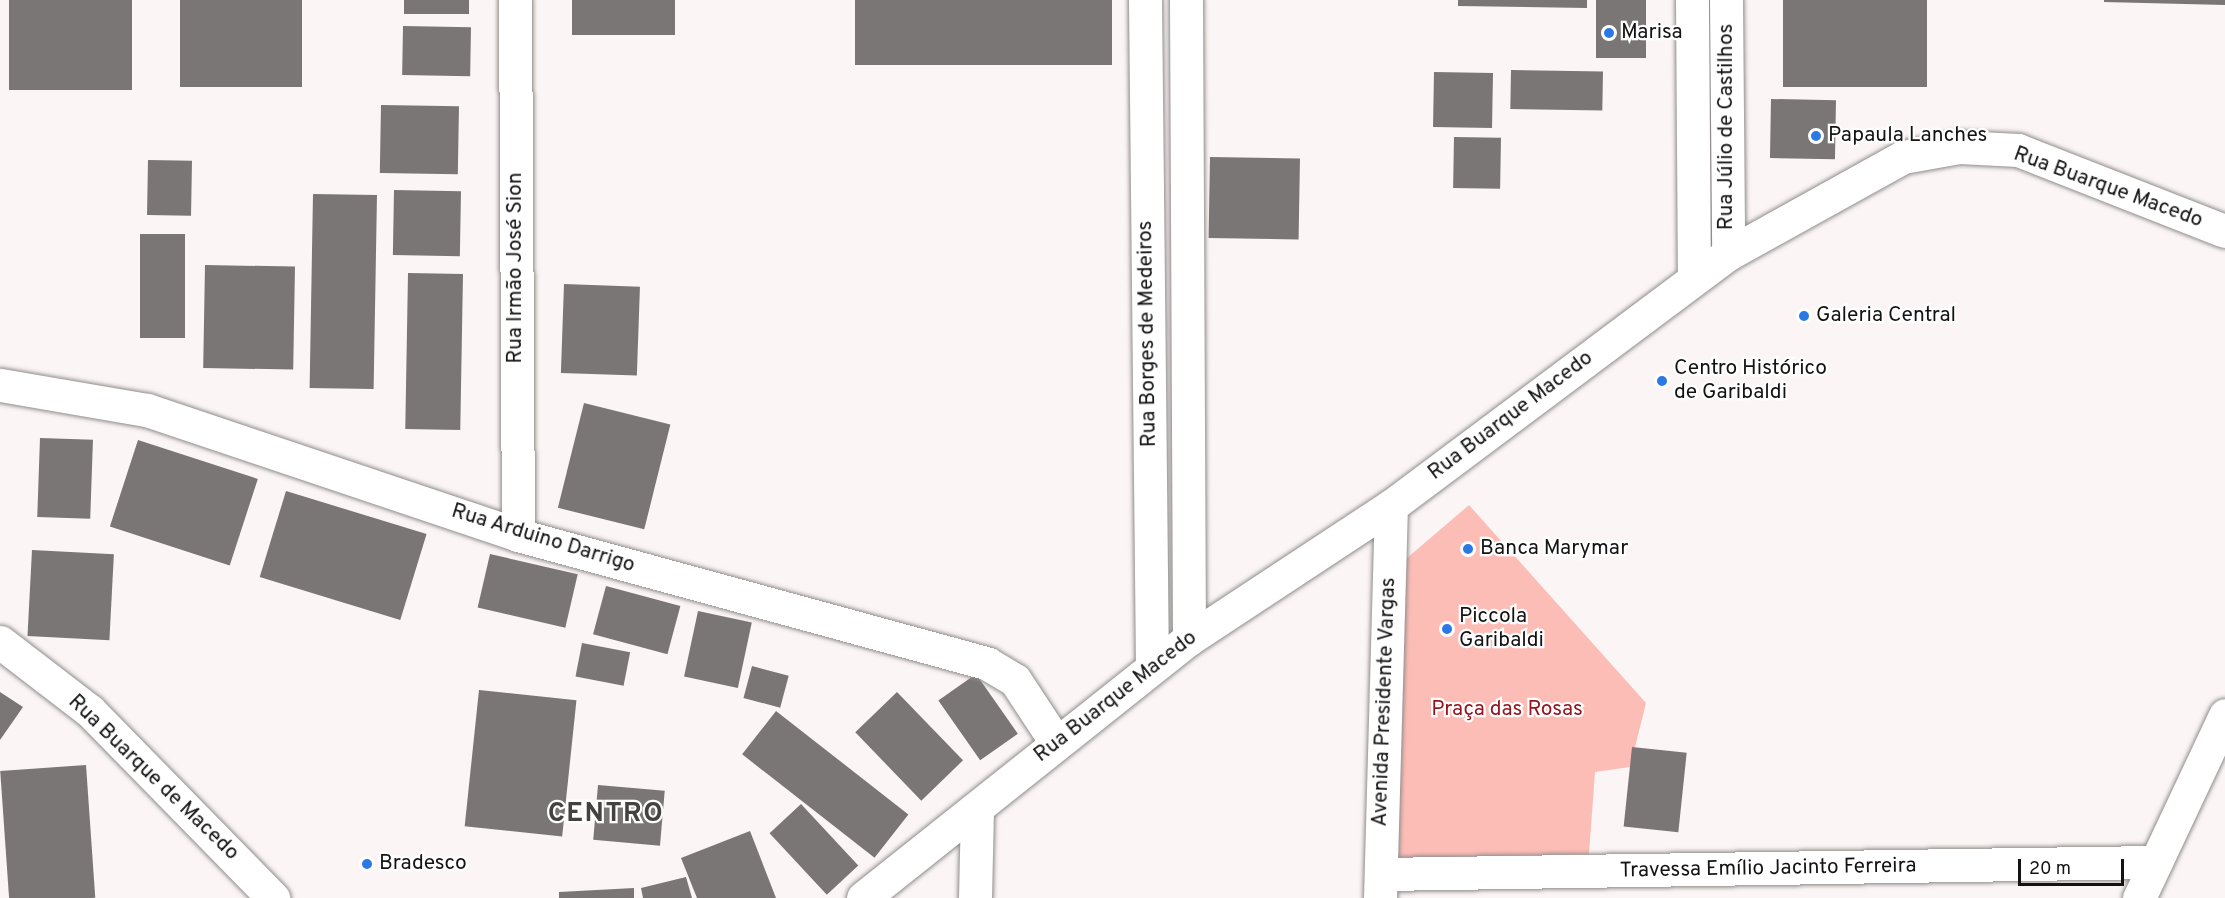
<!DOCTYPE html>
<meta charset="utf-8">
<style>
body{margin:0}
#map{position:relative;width:2225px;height:898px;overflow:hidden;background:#fbf6f5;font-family:Overpass,sans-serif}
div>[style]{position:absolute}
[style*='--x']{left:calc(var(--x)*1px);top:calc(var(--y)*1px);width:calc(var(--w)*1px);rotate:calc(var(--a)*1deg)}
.green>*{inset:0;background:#fdbdb7}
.building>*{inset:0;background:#7a7676;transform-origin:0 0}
.roads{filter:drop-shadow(0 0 2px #908c8b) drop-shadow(0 0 2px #908c8b)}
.street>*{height:33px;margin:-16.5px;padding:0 16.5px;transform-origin:16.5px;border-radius:16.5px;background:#fff}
.secondary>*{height:33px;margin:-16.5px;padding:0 16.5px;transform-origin:16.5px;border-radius:16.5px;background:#fff}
.dots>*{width:16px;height:16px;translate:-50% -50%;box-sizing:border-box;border:3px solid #fff;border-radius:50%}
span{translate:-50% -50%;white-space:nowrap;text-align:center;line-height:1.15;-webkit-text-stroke:4.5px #fff;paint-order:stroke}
.poi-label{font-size:21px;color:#141313}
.left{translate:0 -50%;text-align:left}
.street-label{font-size:21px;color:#141313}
.park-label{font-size:21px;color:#941720}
.district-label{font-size:27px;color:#454141;font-weight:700;letter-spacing:1.5px}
.scale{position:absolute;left:2018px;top:859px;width:106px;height:27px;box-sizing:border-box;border:3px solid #141313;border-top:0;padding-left:8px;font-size:18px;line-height:21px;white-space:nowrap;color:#141313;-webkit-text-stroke:4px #fff;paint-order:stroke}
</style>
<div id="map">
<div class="green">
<div style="clip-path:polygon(1469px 505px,1646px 703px,1630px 767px,1595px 772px,1589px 854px,1392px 858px,1407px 558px)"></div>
</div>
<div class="building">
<div style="left:9px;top:0;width:123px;height:90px"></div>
<div style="left:180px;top:0;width:122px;height:87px"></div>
<div style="left:404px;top:0;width:65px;height:14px"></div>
<div style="left:572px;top:0;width:103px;height:35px"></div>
<div style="left:855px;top:0;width:257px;height:65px"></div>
<div style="clip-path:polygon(1458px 0,1587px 0,1587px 8px,1458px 6px)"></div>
<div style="left:1596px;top:0;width:50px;height:58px"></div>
<div style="left:1783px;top:0;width:144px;height:87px"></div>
<div style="clip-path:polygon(2104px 0,2225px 0,2225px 5px,2104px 2px)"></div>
<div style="left:403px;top:26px;width:68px;height:49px;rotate:1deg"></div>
<div style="left:1511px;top:70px;width:92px;height:39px;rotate:1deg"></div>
<div style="left:1434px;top:72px;width:59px;height:55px;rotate:1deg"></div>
<div style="left:1771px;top:99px;width:65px;height:59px;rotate:1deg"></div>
<div style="left:381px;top:105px;width:78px;height:68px;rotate:1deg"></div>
<div style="left:1454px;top:137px;width:47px;height:51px;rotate:1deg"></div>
<div style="left:1210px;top:157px;width:90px;height:81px;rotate:1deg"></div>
<div style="left:148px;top:160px;width:44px;height:55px;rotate:1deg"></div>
<div style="left:394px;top:190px;width:67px;height:65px;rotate:1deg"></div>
<div style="left:313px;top:194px;width:64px;height:194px;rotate:1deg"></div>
<div style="left:140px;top:234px;width:45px;height:104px"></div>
<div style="left:205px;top:265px;width:90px;height:103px;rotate:1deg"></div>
<div style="left:408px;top:273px;width:55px;height:156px;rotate:1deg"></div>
<div style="left:564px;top:284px;width:76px;height:89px;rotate:2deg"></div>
<div style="left:584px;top:403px;width:89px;height:108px;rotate:14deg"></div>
<div style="left:40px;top:438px;width:53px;height:79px;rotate:2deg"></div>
<div style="left:138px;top:440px;width:126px;height:91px;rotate:18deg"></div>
<div style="left:286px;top:491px;width:147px;height:90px;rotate:17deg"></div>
<div style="left:32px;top:550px;width:82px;height:86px;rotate:3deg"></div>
<div style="left:490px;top:554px;width:90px;height:55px;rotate:13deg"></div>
<div style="left:606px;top:586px;width:77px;height:50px;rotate:15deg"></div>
<div style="left:698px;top:611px;width:55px;height:67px;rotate:12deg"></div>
<div style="left:582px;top:643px;width:49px;height:34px;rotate:11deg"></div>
<div style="left:752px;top:666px;width:38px;height:33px;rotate:15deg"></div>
<div style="left:976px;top:674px;width:73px;height:46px;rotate:55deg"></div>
<div style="left:479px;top:690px;width:98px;height:137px;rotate:6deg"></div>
<div style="clip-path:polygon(0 692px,23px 707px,0 740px)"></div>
<div style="left:897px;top:692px;width:95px;height:58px;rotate:46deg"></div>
<div style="left:776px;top:711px;width:168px;height:55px;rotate:38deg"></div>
<div style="left:1632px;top:747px;width:55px;height:80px;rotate:6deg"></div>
<div style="left:86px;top:765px;width:133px;height:86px;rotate:86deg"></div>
<div style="left:598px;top:785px;width:67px;height:55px;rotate:5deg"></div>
<div style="left:801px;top:804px;width:84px;height:43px;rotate:47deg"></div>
<div style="clip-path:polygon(750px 831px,776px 898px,697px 898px,681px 858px)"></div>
<div style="clip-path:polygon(686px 877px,692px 898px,643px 898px,641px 888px)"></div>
<div style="clip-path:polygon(634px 888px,634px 898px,559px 898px,559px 892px)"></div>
</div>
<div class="roads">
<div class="street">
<div style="--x:1145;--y:0;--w:667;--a:89.4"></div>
<div style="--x:1186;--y:0;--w:639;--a:89.73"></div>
<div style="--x:1381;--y:874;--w:775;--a:-0.89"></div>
<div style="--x:975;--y:898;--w:87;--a:-88.7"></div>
<div style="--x:1380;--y:898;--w:392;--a:-88.4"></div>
</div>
<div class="secondary">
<div style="--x:515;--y:0;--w:535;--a:89.68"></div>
<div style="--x:1692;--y:0;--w:278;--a:89.6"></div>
<div style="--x:1726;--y:0;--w:254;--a:89.5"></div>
<div style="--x:0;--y:385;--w:149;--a:9.7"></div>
<div style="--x:147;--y:410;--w:391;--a:18.6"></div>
<div style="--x:518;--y:535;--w:487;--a:15.3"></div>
<div style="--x:988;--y:664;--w:31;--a:31"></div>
<div style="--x:1015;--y:680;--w:73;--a:56.7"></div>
<div style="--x:0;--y:642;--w:113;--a:37.5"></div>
<div style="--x:90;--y:711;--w:262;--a:45.6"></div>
<div style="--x:863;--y:898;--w:416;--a:-38.5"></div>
<div style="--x:1189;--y:639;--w:242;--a:-33.4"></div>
<div style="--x:1391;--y:506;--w:421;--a:-36.8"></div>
<div style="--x:1728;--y:254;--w:200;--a:-29"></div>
<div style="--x:1903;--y:157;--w:57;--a:-10.1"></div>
<div style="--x:1959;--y:147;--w:59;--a:2.9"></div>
<div style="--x:2018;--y:150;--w:222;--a:21.4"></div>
<div style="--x:2139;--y:898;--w:202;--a:-64.8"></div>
</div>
</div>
<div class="dots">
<div style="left:1609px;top:33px;background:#2b79e4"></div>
<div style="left:1816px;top:136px;background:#2b79e4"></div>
<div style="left:1804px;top:316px;background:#2b79e4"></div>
<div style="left:1662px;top:381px;background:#2b79e4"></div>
<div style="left:1468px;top:549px;background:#2b79e4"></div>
<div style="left:1447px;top:629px;background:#2b79e4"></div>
<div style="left:367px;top:864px;background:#2b79e4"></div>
</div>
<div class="poi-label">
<span class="left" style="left:1621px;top:33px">Marisa</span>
<span class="left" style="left:1828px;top:136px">Papaula Lanches</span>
<span class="left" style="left:1816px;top:316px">Galeria Central</span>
<span class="left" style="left:1674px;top:381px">Centro Histórico<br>de Garibaldi</span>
<span class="left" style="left:1480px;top:549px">Banca Marymar</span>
<span class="left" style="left:1459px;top:629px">Piccola<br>Garibaldi</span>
<span class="left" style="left:379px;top:864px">Bradesco</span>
</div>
<div class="street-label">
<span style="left:1727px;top:127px;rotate:-90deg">Rua Júlio de Castilhos</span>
<span style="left:2108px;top:188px;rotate:20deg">Rua Buarque Macedo</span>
<span style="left:516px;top:268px;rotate:-90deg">Rua Irmão José Sion</span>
<span style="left:1148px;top:334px;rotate:-91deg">Rua Borges de Medeiros</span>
<span style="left:1511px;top:416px;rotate:-37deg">Rua Buarque Macedo</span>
<span style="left:543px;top:539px;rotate:17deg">Rua Arduino Darrigo</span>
<span style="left:1116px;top:697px;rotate:-38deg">Rua Buarque Macedo</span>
<span style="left:1385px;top:702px;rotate:-88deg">Avenida Presidente Vargas</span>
<span style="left:153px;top:778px;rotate:44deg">Rua Buarque de Macedo</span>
<span style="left:1768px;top:869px;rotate:-1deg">Travessa Emílio Jacinto Ferreira</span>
</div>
<div class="park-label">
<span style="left:1507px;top:710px">Praça das Rosas</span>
</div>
<div class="district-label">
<span style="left:606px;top:815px">CENTRO</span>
</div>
<div class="scale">20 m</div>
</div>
